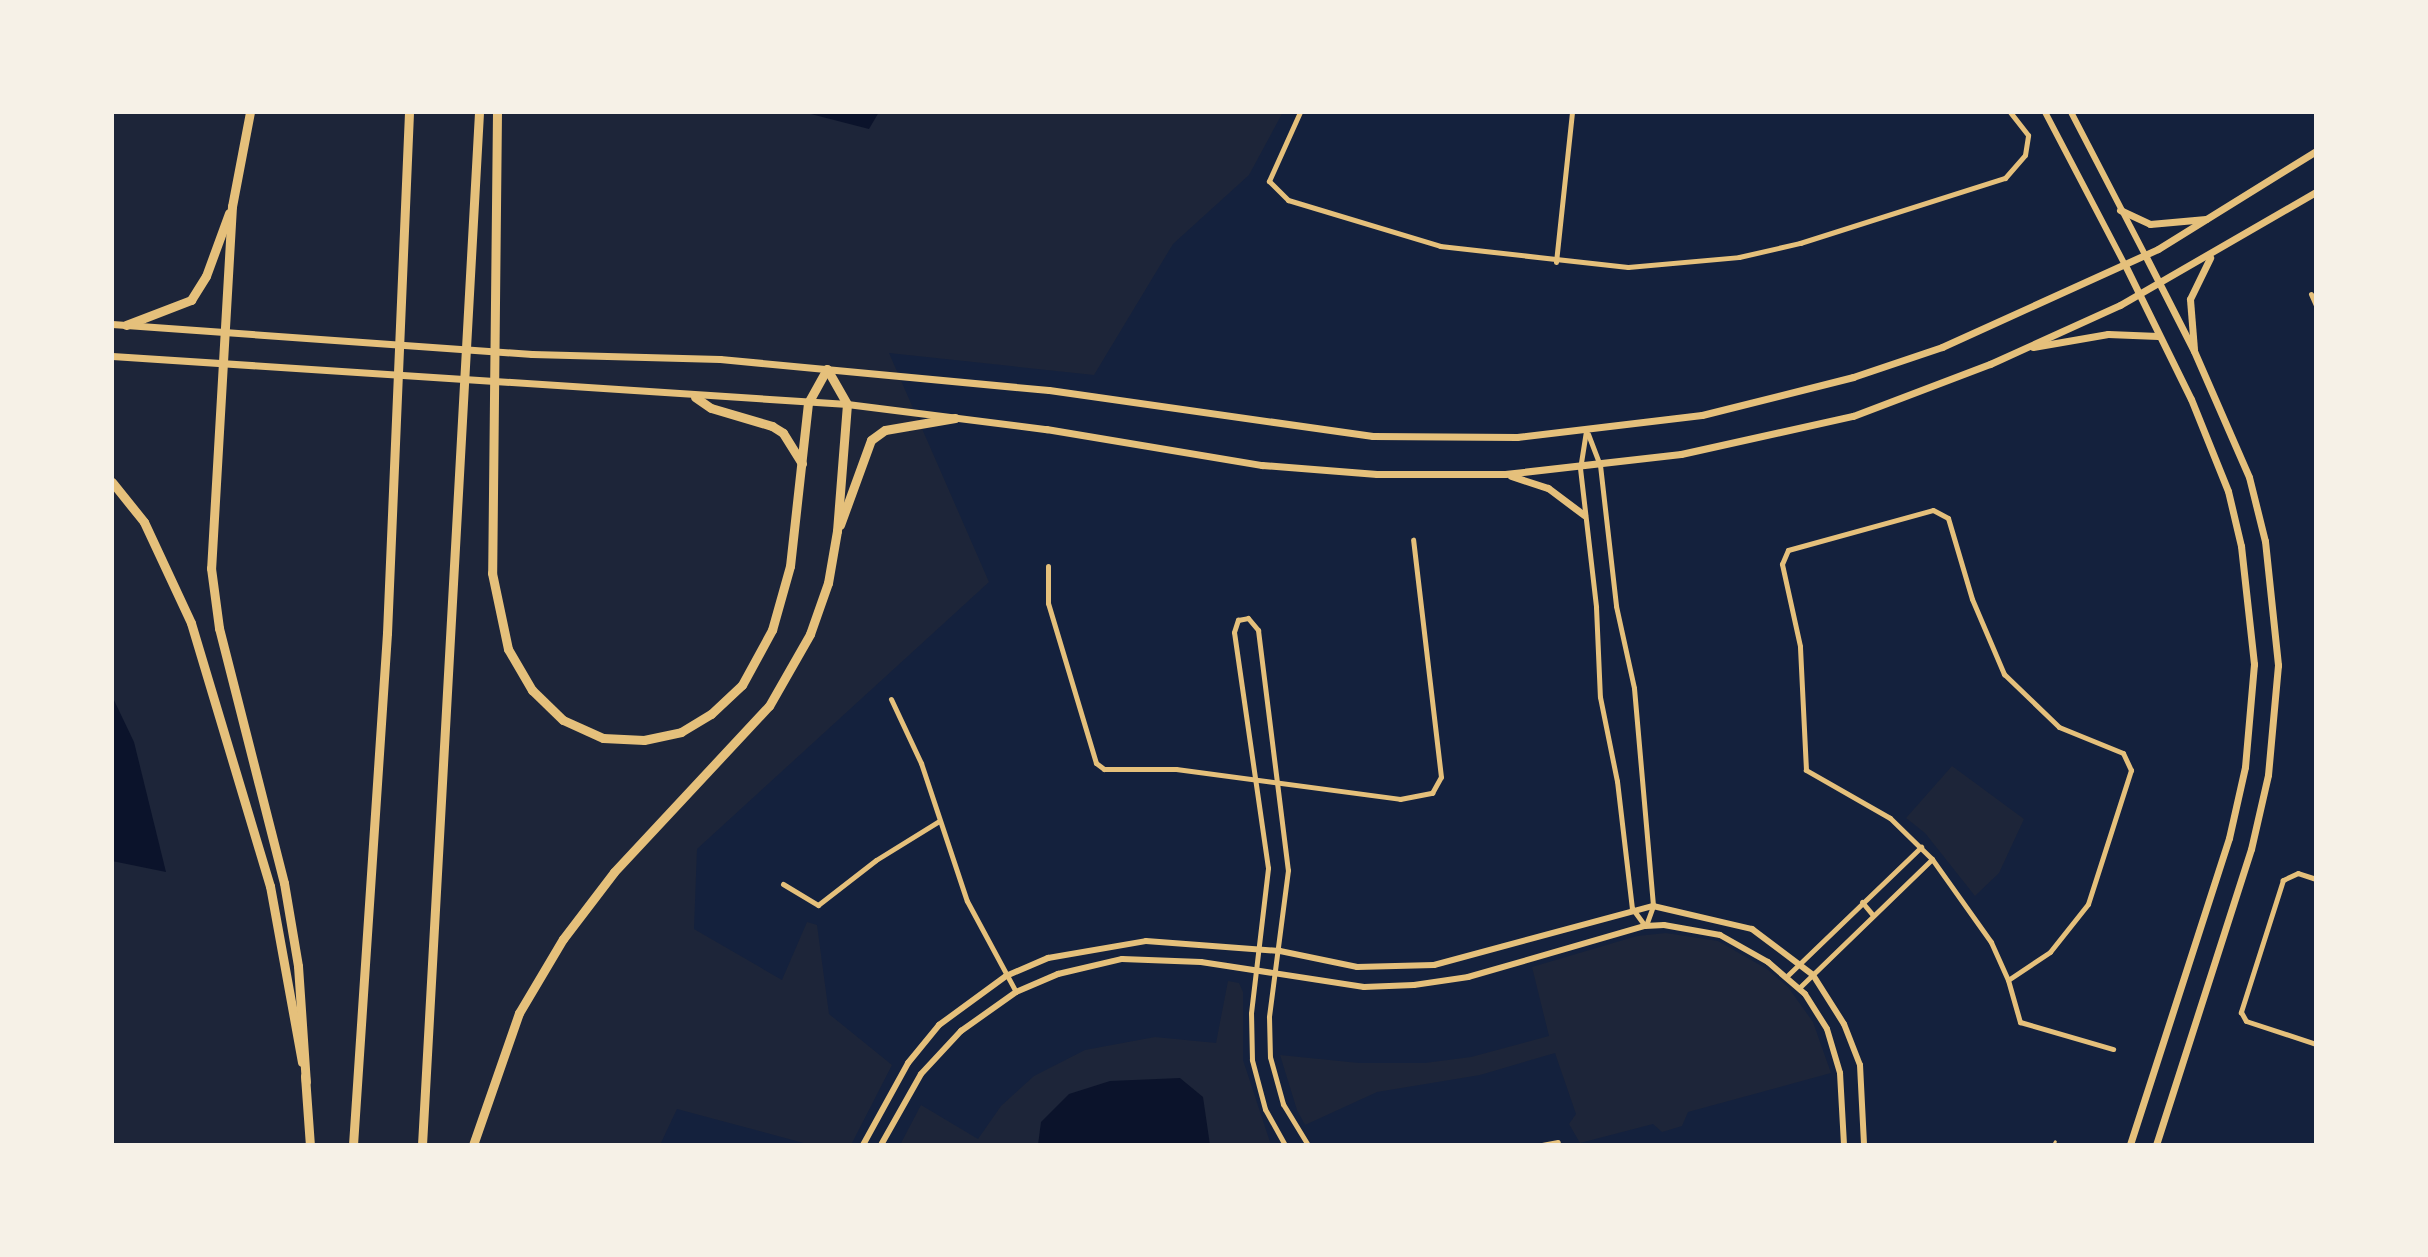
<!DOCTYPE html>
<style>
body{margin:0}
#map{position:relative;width:2428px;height:1257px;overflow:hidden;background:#14213d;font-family:"Golos Text",sans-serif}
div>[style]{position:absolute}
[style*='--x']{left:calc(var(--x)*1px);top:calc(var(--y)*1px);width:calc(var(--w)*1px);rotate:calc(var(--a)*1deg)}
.green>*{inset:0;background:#1d2539}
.water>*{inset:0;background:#0b132b}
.service>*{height:3px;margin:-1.5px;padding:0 1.5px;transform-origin:1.5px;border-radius:1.5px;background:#e5c07b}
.minor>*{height:5px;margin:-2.5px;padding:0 2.5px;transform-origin:2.5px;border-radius:2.5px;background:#e5c07b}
.tertiary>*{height:6px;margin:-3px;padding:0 3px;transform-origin:3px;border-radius:3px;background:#e5c07b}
.secondary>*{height:7px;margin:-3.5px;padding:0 3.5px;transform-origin:3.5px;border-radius:3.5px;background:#e5c07b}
.motorway>*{height:9px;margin:-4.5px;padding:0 4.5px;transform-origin:4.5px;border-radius:4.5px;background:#e5c07b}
span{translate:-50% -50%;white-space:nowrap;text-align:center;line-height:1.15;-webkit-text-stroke:6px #f6f1e7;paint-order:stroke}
.frame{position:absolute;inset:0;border:114px solid #f6f1e7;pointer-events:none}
</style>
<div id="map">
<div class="green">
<div style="clip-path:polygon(112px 112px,1283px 112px,1249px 175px,1173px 244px,1094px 375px,889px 353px,989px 582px,697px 849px,694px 929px,782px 980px,807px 922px,817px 925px,829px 1014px,892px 1065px,851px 1145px,811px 1145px,677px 1109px,660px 1145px,112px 1145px)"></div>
<div style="clip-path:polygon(1952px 766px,2024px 819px,1999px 873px,1975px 896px,1925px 833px,1906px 818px)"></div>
<div style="clip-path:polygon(1666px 933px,1718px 941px,1767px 969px,1788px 987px,1813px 1022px,1831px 1073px,1688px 1112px,1682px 1126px,1662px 1132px,1653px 1124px,1580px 1143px,1569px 1124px,1576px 1114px,1555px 1053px,1480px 1075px,1377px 1092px,1305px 1125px,1297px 1110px,1280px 1055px,1359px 1063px,1425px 1063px,1471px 1057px,1549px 1036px,1532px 967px,1637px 936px)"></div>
<div style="clip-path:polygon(1228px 981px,1239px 983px,1243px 992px,1243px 1060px,1271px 1145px,900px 1145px,921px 1105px,978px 1139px,1001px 1106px,1034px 1076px,1085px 1050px,1155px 1037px,1216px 1043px)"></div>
</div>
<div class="water">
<div style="clip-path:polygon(803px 112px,879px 112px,869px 129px)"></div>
<div style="clip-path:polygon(112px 696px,134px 742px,166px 872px,112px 861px)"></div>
<div style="clip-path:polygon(1180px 1078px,1203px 1097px,1210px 1145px,1038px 1145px,1041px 1122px,1069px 1094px,1110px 1081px)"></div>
</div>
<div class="service">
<div style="--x:2053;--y:1145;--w:4;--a:-63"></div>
<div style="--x:2206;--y:1145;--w:11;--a:0"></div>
</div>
<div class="minor">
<div style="--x:1300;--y:112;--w:76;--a:114.2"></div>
<div style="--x:1269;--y:181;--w:27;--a:45"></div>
<div style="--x:1288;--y:200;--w:159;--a:16.8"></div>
<div style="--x:1440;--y:246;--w:189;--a:6.4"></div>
<div style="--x:1628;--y:267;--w:111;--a:-5.1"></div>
<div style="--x:1739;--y:257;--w:63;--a:-12.9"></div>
<div style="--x:1800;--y:243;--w:215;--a:-17.6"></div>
<div style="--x:2005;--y:178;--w:30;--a:-49"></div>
<div style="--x:2025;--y:155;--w:20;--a:-81"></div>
<div style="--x:2028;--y:135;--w:29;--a:-128"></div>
<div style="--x:1556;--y:262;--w:151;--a:-83.9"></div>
<div style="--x:2311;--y:294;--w:12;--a:66"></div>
<div style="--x:1586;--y:431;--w:37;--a:99"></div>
<div style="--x:1580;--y:468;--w:140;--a:83.4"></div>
<div style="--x:1596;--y:607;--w:90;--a:87.5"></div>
<div style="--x:1600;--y:697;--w:86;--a:78.6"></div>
<div style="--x:1617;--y:781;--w:128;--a:83.3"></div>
<div style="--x:1632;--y:908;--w:22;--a:54"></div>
<div style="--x:1588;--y:434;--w:33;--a:69"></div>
<div style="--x:1600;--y:465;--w:142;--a:83.5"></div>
<div style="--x:1616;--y:606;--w:84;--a:77.6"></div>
<div style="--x:1634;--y:688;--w:219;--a:85"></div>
<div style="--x:1653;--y:906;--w:20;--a:110"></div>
<div style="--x:1933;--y:510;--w:17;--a:28"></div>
<div style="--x:1948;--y:518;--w:84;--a:73.5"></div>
<div style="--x:1972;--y:599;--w:82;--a:66.9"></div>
<div style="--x:2004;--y:674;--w:76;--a:43.9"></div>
<div style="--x:2059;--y:727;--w:69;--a:22.1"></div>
<div style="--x:2123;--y:753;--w:19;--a:65"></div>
<div style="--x:2131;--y:770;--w:141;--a:107.8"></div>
<div style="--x:2088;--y:904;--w:61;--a:128.4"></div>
<div style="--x:2050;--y:952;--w:50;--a:146.3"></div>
<div style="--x:2008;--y:980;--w:42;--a:-114.1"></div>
<div style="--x:1991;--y:942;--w:102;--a:-125.4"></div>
<div style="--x:1932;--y:859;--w:59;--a:-135.7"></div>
<div style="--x:1890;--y:818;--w:97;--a:-150.3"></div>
<div style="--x:1806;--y:770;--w:124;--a:-92.8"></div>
<div style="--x:1800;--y:646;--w:84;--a:-102.4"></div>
<div style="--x:1782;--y:564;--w:15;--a:-67"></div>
<div style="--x:1788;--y:550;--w:150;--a:-15.4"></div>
<div style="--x:1048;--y:566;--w:37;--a:90"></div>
<div style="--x:1048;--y:603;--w:167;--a:73.3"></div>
<div style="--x:1096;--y:763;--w:10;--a:37"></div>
<div style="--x:1104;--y:769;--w:72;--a:0"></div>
<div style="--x:1176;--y:769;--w:226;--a:7.6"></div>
<div style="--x:1400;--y:799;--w:33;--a:-11"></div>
<div style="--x:1432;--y:793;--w:18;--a:-61"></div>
<div style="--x:1441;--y:777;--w:239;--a:-96.7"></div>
<div style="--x:891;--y:699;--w:71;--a:64.9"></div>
<div style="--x:921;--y:763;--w:145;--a:71.6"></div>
<div style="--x:967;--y:901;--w:103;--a:61.7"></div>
<div style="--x:2316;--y:879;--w:19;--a:-162"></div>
<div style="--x:2298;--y:873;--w:17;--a:155"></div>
<div style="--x:2283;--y:880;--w:139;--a:107.7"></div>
<div style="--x:2241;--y:1012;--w:10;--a:61"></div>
<div style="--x:2246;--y:1021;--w:74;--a:18.2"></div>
<div style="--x:783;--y:884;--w:41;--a:31"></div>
<div style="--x:818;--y:905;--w:73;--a:-37.8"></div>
<div style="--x:876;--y:860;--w:74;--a:-31.8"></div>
<div style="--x:1862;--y:902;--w:17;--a:50"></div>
<div style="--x:1788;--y:975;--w:185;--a:-43.9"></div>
<div style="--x:2008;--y:980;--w:44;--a:74.1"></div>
<div style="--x:2020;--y:1022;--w:97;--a:16.2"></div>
<div style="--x:1800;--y:987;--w:184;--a:-44.1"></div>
<div style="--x:1285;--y:1145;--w:41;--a:-119.1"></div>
<div style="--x:1265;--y:1109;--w:51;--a:-104.9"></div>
<div style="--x:1252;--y:1060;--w:47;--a:-91.2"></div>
<div style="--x:1251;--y:1013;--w:146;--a:-83.3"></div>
<div style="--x:1268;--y:868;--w:238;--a:-98.2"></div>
<div style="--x:1234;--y:632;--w:13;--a:-72"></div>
<div style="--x:1238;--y:620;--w:10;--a:-11"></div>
<div style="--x:1248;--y:618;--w:16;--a:50"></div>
<div style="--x:1258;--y:630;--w:242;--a:82.9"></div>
<div style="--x:1288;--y:870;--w:148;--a:97.4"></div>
<div style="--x:1269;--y:1017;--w:40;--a:88.6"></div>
<div style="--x:1270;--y:1057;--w:49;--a:74.5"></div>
<div style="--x:1283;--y:1104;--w:48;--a:58.6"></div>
<div style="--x:1542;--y:1145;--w:16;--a:-11"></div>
</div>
<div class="tertiary">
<div style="--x:2045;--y:112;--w:173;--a:62.4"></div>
<div style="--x:2071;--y:112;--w:161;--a:62.6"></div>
<div style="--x:863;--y:1145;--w:94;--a:-61.2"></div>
<div style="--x:908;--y:1063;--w:49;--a:-50.8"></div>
<div style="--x:939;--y:1025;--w:83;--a:-36.2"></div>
<div style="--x:1006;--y:976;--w:46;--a:-23.2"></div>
<div style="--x:1048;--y:958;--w:99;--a:-9.8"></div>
<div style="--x:1146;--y:941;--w:134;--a:4.3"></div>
<div style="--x:1280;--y:951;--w:79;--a:11.7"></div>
<div style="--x:1357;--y:967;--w:77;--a:-1.5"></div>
<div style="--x:1434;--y:965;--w:227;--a:-15.1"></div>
<div style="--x:1653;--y:906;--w:102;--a:13.1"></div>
<div style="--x:1752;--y:929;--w:76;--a:37"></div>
<div style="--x:1813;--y:975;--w:58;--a:57.7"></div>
<div style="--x:1844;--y:1024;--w:44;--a:68.7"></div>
<div style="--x:1860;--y:1065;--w:80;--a:87.1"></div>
<div style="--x:881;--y:1145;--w:81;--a:-60.6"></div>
<div style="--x:921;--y:1074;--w:59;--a:-47.1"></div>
<div style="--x:961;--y:1031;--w:67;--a:-35.3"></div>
<div style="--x:1016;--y:992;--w:46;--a:-23.2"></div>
<div style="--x:1058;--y:974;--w:66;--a:-13.2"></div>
<div style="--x:1122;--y:959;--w:79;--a:2.2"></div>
<div style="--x:1201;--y:962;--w:165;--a:8.7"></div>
<div style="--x:1364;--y:987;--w:50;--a:-2.3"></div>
<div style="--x:1414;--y:985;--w:55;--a:-8.4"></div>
<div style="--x:1468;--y:977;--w:184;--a:-16.1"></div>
<div style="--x:1645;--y:926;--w:19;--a:-3"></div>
<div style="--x:1664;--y:925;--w:57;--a:10.1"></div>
<div style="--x:1720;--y:935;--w:55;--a:29.4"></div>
<div style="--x:1768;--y:962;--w:49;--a:40.9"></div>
<div style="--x:1805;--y:994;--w:41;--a:57.8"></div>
<div style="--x:1827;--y:1029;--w:46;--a:73.5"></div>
<div style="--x:1840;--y:1073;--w:72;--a:86.8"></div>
</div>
<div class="secondary">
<div style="--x:2120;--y:210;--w:33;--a:25"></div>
<div style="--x:2150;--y:224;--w:56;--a:-5.1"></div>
<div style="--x:2145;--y:255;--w:108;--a:63"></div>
<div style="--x:2194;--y:351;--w:137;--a:66.4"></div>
<div style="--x:2249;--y:477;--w:66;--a:76"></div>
<div style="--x:2265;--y:541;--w:125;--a:84"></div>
<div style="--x:2278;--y:665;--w:110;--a:95.2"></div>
<div style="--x:2268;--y:775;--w:76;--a:102.9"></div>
<div style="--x:2251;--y:849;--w:311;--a:107.8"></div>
<div style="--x:2125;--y:265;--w:149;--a:63.8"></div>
<div style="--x:2191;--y:399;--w:99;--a:68.1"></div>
<div style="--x:2228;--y:491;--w:57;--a:76.7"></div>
<div style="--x:2241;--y:546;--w:119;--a:83.7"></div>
<div style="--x:2254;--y:664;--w:103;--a:95"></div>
<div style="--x:2245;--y:767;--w:73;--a:102.7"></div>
<div style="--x:2229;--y:838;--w:323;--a:107.9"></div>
<div style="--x:112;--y:324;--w:421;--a:4.1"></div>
<div style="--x:532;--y:354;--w:188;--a:1.5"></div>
<div style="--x:720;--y:359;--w:330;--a:5.4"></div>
<div style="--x:1049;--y:390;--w:327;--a:8.1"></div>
<div style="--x:1373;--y:436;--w:144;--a:0.4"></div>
<div style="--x:1517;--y:437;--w:186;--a:-6.8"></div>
<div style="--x:1702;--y:415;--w:156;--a:-14.1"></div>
<div style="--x:1853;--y:377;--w:94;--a:-18.6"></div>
<div style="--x:1942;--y:347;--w:237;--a:-24.4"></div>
<div style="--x:2158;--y:249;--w:186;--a:-31.8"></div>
<div style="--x:2033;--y:347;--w:76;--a:-9.8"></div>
<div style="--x:2108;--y:334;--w:50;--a:2.3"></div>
<div style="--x:2194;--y:349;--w:50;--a:-94.6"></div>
<div style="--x:2190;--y:299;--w:46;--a:-64"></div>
<div style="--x:112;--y:356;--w:737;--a:3.74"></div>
<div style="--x:847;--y:404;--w:201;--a:7.2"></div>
<div style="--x:1046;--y:429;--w:219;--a:9.5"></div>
<div style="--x:1262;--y:465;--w:115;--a:4.5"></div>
<div style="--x:1377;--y:474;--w:128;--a:0"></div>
<div style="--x:1505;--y:474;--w:177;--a:-6.5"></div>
<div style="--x:1681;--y:454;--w:176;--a:-12.5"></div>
<div style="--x:1853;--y:416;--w:147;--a:-20.8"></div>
<div style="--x:1990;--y:364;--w:143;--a:-24.4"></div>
<div style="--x:2120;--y:305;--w:226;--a:-30"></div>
<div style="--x:1511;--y:476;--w:39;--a:18"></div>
<div style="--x:1548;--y:488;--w:45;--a:36.9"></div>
</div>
<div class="motorway">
<div style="--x:250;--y:112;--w:96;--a:100.8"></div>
<div style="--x:232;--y:206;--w:363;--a:93.3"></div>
<div style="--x:211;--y:568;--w:61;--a:82.4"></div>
<div style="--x:219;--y:628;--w:263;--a:75.7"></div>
<div style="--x:284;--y:883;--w:84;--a:80.4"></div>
<div style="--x:298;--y:966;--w:116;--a:86.1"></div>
<div style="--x:497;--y:112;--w:461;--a:90.6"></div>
<div style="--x:492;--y:573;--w:78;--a:78.1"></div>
<div style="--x:508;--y:649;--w:48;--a:59.7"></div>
<div style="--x:532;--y:690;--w:43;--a:44.1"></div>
<div style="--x:563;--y:720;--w:44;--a:24.2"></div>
<div style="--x:603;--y:738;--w:41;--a:2.8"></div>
<div style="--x:644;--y:740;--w:38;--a:-12"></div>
<div style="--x:681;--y:732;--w:35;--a:-31"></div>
<div style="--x:711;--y:714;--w:42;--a:-43.1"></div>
<div style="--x:742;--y:685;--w:63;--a:-61.4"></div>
<div style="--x:772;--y:630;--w:66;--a:-74.3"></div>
<div style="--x:790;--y:566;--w:164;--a:-83.7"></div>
<div style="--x:808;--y:403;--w:39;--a:-61"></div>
<div style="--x:126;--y:325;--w:70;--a:-21"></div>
<div style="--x:191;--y:300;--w:28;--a:-58"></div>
<div style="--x:206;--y:276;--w:67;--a:-69.9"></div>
<div style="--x:695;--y:397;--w:19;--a:35"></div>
<div style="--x:711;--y:408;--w:64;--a:16.4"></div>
<div style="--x:772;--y:426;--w:13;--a:32"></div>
<div style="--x:783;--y:433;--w:36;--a:58"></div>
<div style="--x:112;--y:482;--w:51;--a:51.3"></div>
<div style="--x:144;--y:522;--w:111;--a:65"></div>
<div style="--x:191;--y:623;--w:275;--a:73.3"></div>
<div style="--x:270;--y:886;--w:179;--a:79.7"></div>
<div style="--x:840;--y:525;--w:90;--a:-70"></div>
<div style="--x:871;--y:440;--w:17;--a:-36"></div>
<div style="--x:885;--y:430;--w:71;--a:-9.7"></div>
<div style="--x:305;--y:1076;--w:69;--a:85.9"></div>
<div style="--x:353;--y:1145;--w:513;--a:-86.2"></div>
<div style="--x:387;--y:633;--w:521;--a:-87.58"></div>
<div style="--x:422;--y:1145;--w:1035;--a:-86.84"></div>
<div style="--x:473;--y:1145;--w:140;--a:-70.8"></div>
<div style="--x:519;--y:1013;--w:86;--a:-59.3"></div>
<div style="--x:563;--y:939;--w:84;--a:-52.7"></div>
<div style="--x:614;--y:872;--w:227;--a:-47"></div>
<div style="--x:769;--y:706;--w:83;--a:-60.3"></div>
<div style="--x:810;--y:634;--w:54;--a:-70.6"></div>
<div style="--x:828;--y:583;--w:53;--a:-80.2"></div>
<div style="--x:837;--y:531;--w:127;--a:-85.5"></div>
<div style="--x:847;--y:404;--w:40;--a:-119.7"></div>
</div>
<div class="frame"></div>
</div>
